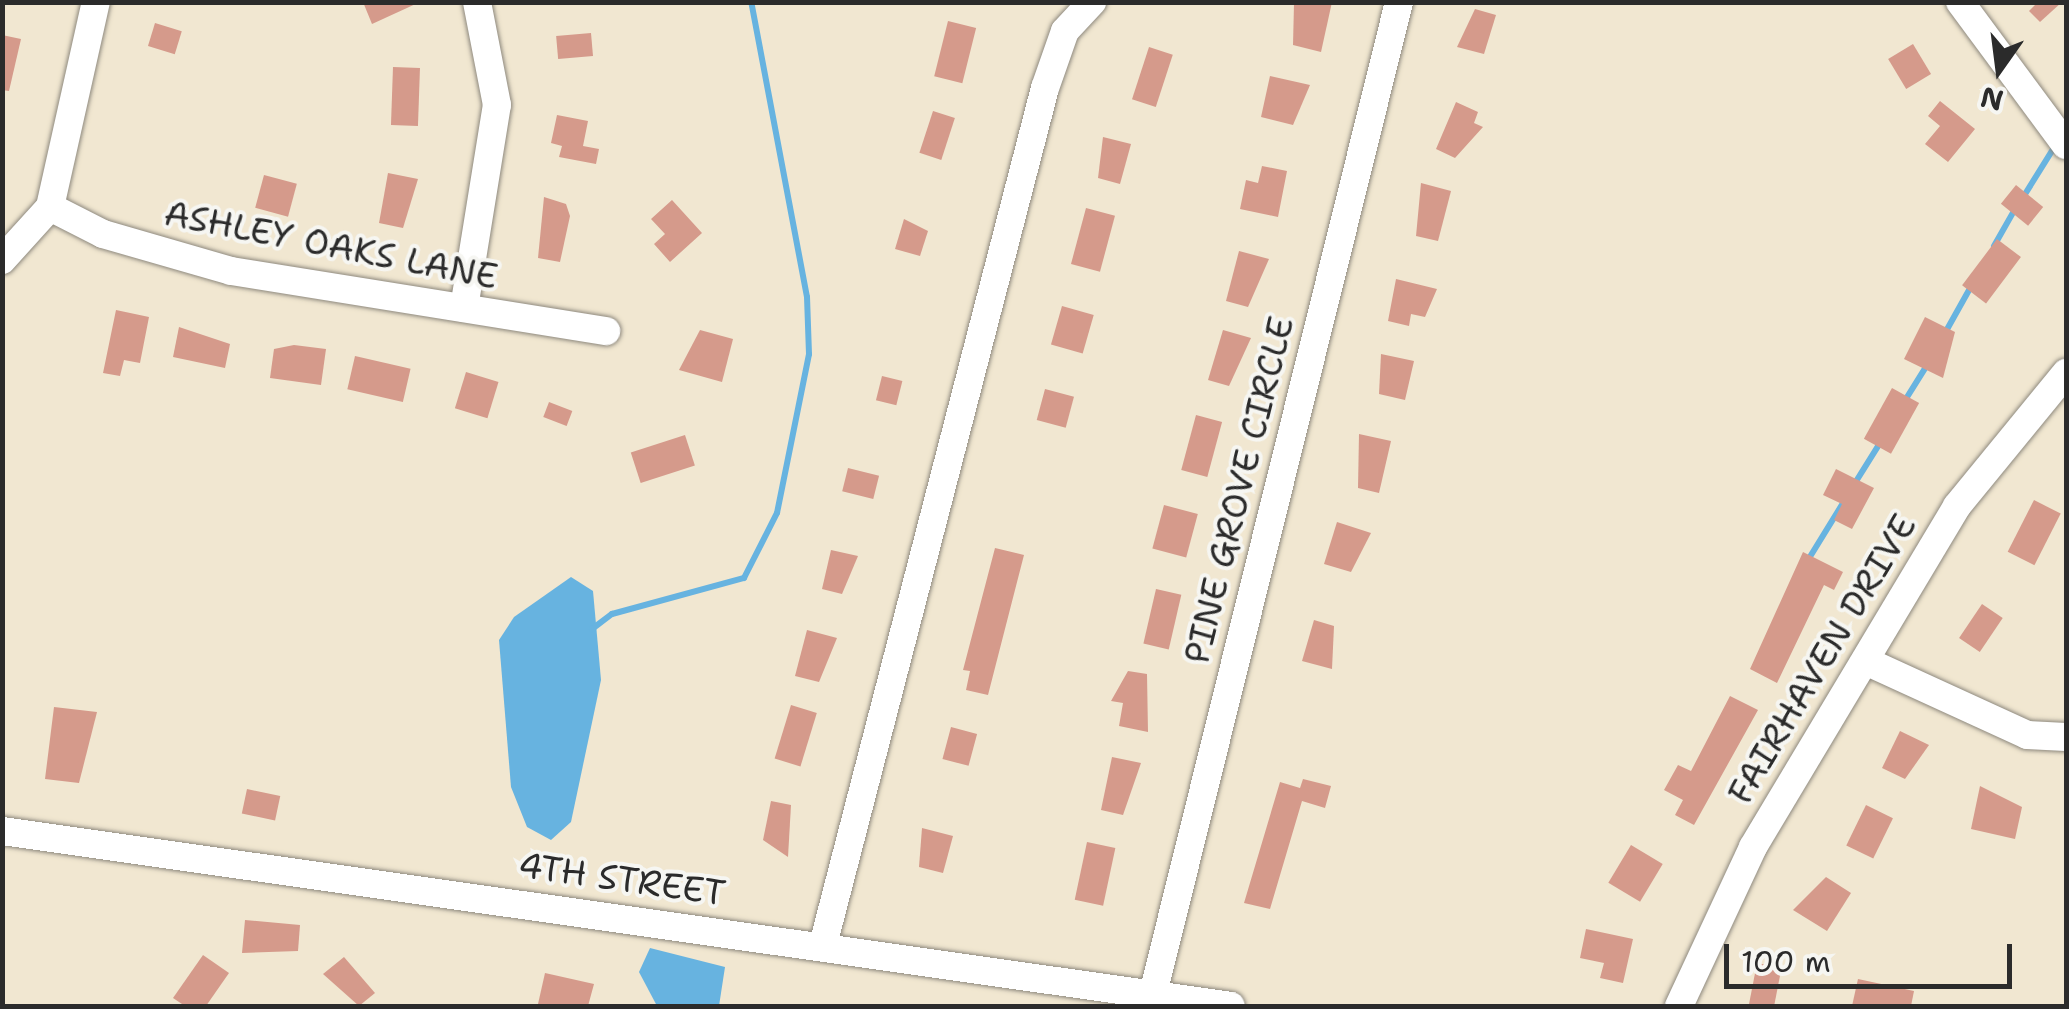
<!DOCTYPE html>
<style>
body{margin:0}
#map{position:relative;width:2069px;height:1009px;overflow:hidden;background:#f1e7d1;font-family:"Shantell Sans",sans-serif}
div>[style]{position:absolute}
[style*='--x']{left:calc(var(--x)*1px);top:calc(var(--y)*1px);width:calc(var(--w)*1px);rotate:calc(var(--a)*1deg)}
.water>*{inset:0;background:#67b3e0}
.stream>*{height:6px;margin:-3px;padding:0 3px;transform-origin:3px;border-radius:3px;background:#67b3e0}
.building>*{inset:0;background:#d59a8b;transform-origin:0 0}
.roads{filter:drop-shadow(0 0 2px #8e897e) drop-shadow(0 0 2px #8e897e)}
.minor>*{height:28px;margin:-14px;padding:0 14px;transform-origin:14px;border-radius:14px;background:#fff}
span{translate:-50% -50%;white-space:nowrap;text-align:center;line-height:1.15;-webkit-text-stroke:8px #f6f6f2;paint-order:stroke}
.street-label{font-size:35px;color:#2b2b2b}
.frame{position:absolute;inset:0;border:5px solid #2b2b2b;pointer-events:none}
.north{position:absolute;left:1949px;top:20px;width:100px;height:100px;-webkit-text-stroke:8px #f6f6f2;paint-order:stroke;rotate:194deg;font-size:28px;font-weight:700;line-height:40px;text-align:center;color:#2b2b2b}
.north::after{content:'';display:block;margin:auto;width:35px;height:45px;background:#2b2b2b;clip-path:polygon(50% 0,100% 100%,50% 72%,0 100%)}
.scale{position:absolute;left:1724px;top:944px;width:288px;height:45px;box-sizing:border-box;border:5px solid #2b2b2b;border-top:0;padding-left:12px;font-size:30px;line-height:35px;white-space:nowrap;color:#2b2b2b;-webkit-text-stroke:8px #f6f6f2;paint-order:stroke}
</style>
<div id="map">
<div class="water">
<div style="clip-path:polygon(571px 577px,593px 591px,601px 680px,571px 822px,551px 840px,527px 827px,511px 787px,499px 640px,514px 617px)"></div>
<div style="clip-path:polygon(650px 948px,725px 967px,719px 1006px,657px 1006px,639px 972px)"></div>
</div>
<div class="stream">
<div style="--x:2022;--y:199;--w:62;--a:-58.1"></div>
<div style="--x:1994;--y:246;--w:43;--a:-60.4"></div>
<div style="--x:1945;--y:333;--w:57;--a:-60.8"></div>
<div style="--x:1904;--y:402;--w:47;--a:-58"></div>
<div style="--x:1855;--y:483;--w:47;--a:-58"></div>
<div style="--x:1808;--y:560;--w:67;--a:-58.4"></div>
<div style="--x:592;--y:629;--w:25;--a:-37"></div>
<div style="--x:612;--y:614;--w:137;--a:-15.3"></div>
<div style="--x:744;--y:578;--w:73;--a:-63.1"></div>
<div style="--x:777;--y:513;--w:162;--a:-78.6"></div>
<div style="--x:809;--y:354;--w:57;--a:-92"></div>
<div style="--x:807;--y:297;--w:300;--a:-100.7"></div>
</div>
<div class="building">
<div style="clip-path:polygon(363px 2px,420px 2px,372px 24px)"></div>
<div style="clip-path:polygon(1303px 2px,1332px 2px,1321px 52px,1293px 45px,1294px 4px)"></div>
<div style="clip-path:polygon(2038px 2px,2062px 2px,2040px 22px,2029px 11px)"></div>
<div style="clip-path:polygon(1475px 9px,1496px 15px,1484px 54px,1457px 47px)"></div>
<div style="left:948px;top:21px;width:29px;height:57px;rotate:14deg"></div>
<div style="left:155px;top:23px;width:28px;height:24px;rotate:17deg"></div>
<div style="left:591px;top:33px;width:23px;height:35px;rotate:85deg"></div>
<div style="clip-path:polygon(2px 35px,21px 39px,9px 91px,2px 90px)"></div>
<div style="left:1913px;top:44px;width:35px;height:29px;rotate:59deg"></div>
<div style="left:1149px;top:47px;width:25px;height:55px;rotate:18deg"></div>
<div style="left:393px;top:67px;width:27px;height:58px;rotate:2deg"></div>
<div style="clip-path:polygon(1270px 76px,1310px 85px,1293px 125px,1261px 117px)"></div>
<div style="clip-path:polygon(1940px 101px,1975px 129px,1948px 162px,1925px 144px,1940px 126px,1928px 116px)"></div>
<div style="clip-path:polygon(1456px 102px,1478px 112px,1474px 123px,1483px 127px,1455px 158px,1436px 149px)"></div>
<div style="left:933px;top:111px;width:23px;height:44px;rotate:18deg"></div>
<div style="clip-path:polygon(557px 115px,588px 121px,583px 146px,599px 149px,596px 164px,559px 157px,562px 146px,551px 143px)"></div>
<div style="clip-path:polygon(1103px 137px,1131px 144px,1120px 184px,1098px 178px)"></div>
<div style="clip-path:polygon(1262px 166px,1287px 171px,1278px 217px,1240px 209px,1246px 180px,1258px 183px)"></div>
<div style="clip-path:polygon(388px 173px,418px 179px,403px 228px,379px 223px)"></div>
<div style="left:264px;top:175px;width:34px;height:34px;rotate:15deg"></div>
<div style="clip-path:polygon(1421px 183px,1451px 191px,1438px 241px,1416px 236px)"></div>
<div style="left:2016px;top:185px;width:35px;height:24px;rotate:39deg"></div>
<div style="clip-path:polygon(544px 197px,566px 204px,570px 216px,560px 262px,538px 258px)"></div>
<div style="clip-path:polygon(672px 200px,702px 233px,670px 262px,654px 244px,665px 234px,651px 219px)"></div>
<div style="left:1086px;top:208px;width:30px;height:58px;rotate:15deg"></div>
<div style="clip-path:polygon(904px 219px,928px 231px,920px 256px,895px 249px)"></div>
<div style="left:1997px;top:239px;width:30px;height:58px;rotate:37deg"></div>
<div style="clip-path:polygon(1239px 251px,1269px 259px,1248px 307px,1226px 301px)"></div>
<div style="clip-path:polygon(1396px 279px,1437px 289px,1425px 317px,1411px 314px,1409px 326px,1388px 321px)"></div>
<div style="left:1062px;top:306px;width:33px;height:40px;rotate:16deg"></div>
<div style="clip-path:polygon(116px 310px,149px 317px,140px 363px,124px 360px,120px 376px,103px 373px)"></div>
<div style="clip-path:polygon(1925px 317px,1955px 332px,1943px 378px,1904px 359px)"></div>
<div style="clip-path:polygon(179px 327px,230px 344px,225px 368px,173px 357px)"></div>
<div style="clip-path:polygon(700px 330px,733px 339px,722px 382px,679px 370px)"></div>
<div style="clip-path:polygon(1223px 330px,1251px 338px,1229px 386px,1208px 380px)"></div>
<div style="clip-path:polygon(294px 345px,326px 349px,321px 385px,270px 378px,274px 349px)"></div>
<div style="clip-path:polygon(1381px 354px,1414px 361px,1405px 400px,1379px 394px)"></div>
<div style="left:355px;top:356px;width:57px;height:34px;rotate:13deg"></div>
<div style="left:466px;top:372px;width:34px;height:38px;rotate:17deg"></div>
<div style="left:882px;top:376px;width:21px;height:25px;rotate:14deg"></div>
<div style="left:1892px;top:388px;width:31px;height:58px;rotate:29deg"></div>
<div style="left:1045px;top:389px;width:30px;height:32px;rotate:15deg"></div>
<div style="left:549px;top:402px;width:25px;height:16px;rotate:21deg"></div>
<div style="left:1196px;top:415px;width:27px;height:57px;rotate:15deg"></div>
<div style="clip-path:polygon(1359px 434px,1391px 441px,1379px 493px,1358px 488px)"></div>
<div style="left:685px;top:435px;width:32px;height:57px;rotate:72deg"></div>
<div style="left:848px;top:468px;width:32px;height:24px;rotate:14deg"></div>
<div style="clip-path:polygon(1836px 469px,1874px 488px,1852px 529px,1834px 520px,1842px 504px,1823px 495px)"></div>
<div style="left:2034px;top:500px;width:30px;height:58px;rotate:27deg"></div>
<div style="left:1164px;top:505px;width:35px;height:45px;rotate:15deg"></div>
<div style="clip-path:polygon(1337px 522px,1371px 533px,1351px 572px,1324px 564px)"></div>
<div style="clip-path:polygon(995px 548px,1024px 555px,988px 695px,966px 690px,970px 671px,963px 670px)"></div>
<div style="clip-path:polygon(831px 550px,858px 556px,842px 594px,822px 589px)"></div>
<div style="clip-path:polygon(1803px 552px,1843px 572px,1834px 590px,1824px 585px,1777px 683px,1750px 669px)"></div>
<div style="left:1156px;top:589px;width:26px;height:56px;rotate:13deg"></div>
<div style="left:1982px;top:604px;width:25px;height:41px;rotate:34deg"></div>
<div style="clip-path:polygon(1314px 620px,1334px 626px,1332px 669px,1302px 661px)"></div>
<div style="clip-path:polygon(807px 630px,837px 638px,819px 682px,795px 676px)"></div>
<div style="clip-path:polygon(1128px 671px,1147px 674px,1148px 732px,1119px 726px,1123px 703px,1111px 701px)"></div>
<div style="clip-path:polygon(1730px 696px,1758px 710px,1694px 825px,1675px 815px,1683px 800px,1664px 790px,1678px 765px,1691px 771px)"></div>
<div style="left:791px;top:705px;width:27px;height:56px;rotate:17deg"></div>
<div style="clip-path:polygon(54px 707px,97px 712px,79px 783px,45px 779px)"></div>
<div style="left:951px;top:727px;width:27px;height:33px;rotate:15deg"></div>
<div style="clip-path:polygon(1900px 731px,1929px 745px,1905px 779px,1882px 768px)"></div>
<div style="clip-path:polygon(1112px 757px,1141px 763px,1123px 815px,1101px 810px)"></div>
<div style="clip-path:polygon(1303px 779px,1331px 786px,1325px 808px,1302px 801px,1270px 909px,1244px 903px,1280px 782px,1300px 788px)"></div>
<div style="clip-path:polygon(1980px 786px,2022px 807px,2015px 839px,1971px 829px)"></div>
<div style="left:247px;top:789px;width:34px;height:25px;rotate:12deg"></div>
<div style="clip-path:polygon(771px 801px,791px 805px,788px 857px,763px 840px)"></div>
<div style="left:1866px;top:805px;width:30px;height:45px;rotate:26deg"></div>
<div style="clip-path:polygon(922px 828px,953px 836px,943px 873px,919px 867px)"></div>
<div style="left:1087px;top:842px;width:29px;height:59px;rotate:12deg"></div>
<div style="left:1631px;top:845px;width:37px;height:44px;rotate:31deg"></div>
<div style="clip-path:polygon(1826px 877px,1851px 893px,1827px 931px,1793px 910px)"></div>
<div style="clip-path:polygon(245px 920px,300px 925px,298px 951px,242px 953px)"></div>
<div style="clip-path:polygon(1586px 929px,1633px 939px,1623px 983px,1600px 978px,1604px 963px,1580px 958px)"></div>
<div style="clip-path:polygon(203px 955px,229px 973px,206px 1006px,185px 1006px,173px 998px)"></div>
<div style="clip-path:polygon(344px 957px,375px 993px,359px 1006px,323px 974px)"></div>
<div style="left:1757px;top:963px;width:25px;height:42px;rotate:11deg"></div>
<div style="clip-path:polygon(545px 973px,594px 984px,588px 1006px,538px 1004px)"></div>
<div style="clip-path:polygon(1858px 979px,1914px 991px,1911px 1006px,1852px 1006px)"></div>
</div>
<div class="roads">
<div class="minor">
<div style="--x:1960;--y:2;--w:178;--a:53.5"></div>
<div style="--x:50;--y:207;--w:59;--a:27"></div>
<div style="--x:103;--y:234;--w:133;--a:16.1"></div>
<div style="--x:231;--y:271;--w:380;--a:9.1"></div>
<div style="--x:2;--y:260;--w:72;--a:-47.8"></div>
<div style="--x:50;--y:207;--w:210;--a:-77.4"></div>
<div style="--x:464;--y:308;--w:206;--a:-80.8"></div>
<div style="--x:497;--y:105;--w:105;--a:-101"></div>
<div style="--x:1870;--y:663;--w:173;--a:24.6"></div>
<div style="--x:2027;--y:735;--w:39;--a:3"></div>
<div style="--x:2;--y:831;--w:1241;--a:8.1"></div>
<div style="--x:823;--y:945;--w:885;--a:-75.48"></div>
<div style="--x:1045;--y:88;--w:60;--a:-70.7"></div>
<div style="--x:1065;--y:31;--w:40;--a:-47"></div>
<div style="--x:1150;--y:1006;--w:1034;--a:-76.07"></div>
<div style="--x:1679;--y:1006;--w:175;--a:-65"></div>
<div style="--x:1753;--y:847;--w:397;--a:-59.1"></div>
<div style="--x:1957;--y:506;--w:172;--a:-50.7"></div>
</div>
</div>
<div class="street-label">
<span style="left:331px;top:245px;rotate:11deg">ASHLEY OAKS LANE</span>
<span style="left:1239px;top:490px;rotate:-76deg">PINE GROVE CIRCLE</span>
<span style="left:1822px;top:659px;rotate:-59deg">FAIRHAVEN DRIVE</span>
<span style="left:622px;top:879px;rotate:8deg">4TH STREET</span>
</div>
<div class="frame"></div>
<div class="north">N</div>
<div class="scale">100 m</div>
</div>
